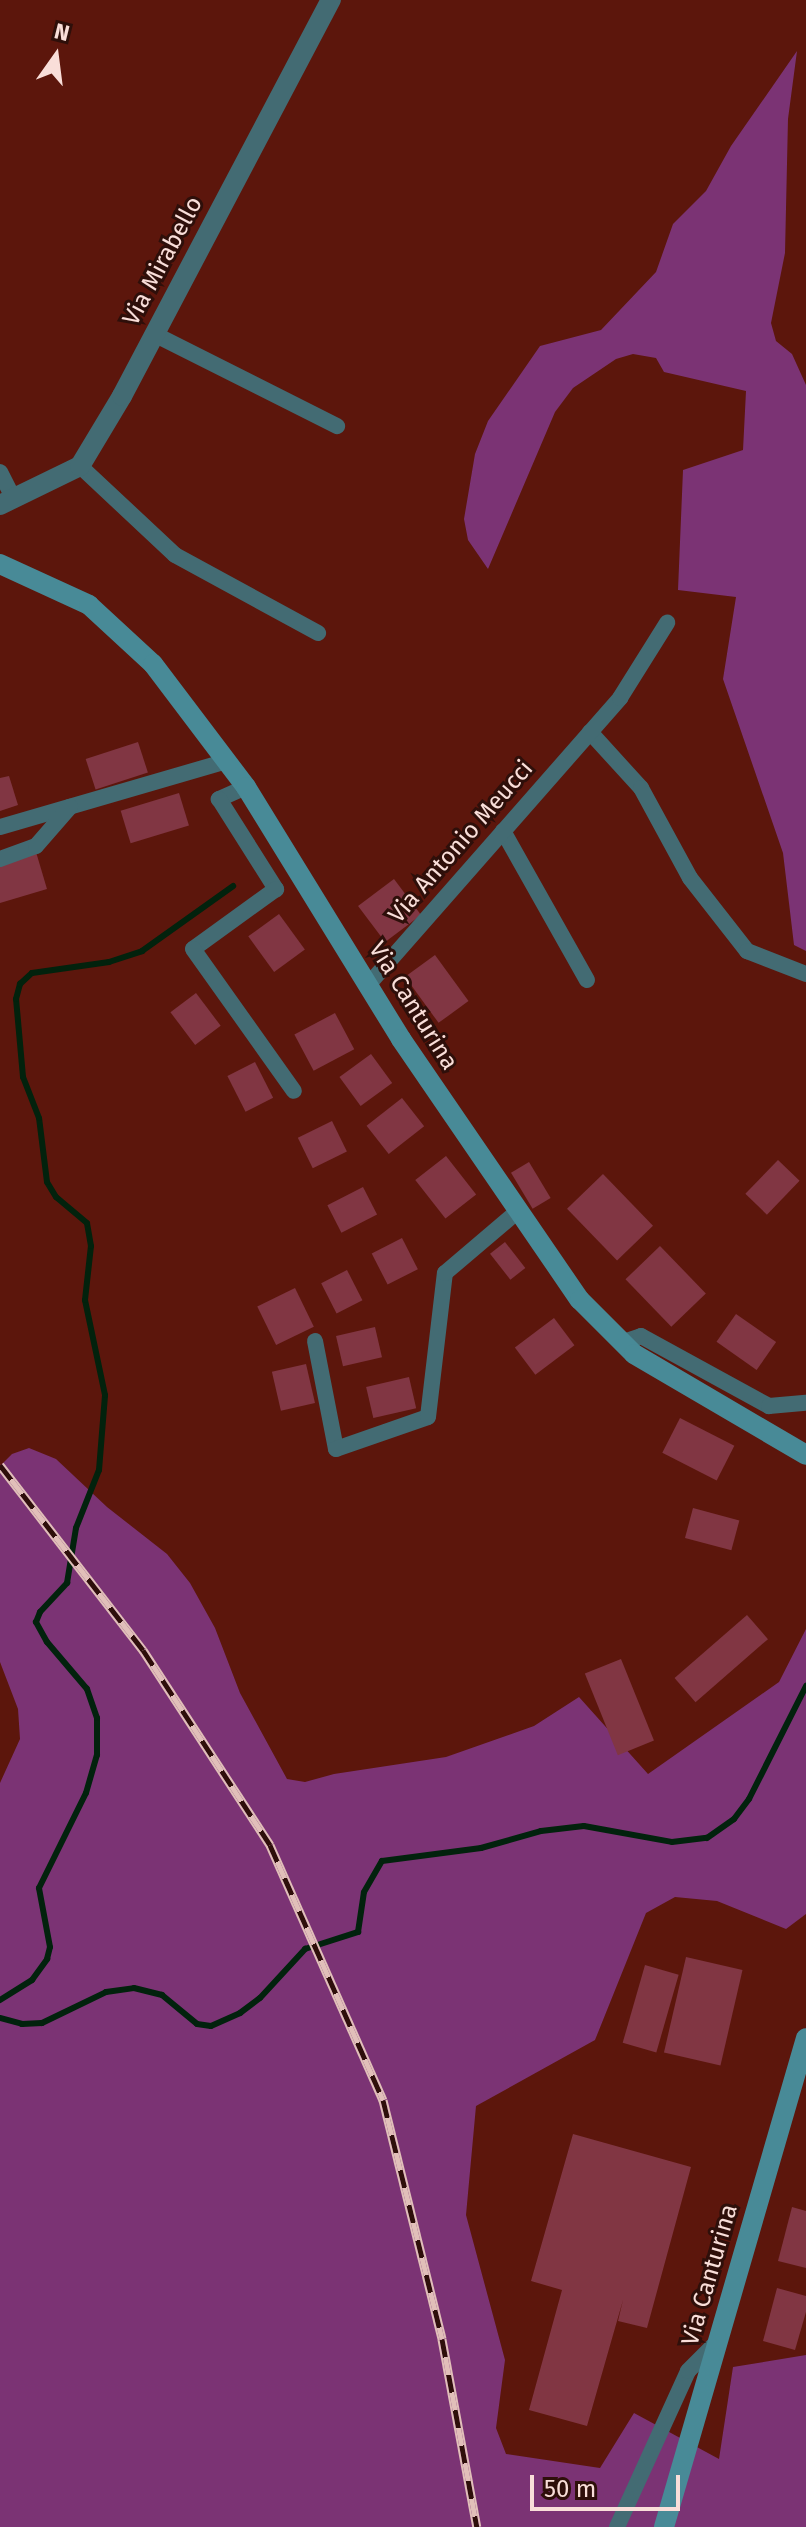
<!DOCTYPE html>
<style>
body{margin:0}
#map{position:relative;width:806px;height:2527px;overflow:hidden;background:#5c160c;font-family:"Fira Sans",sans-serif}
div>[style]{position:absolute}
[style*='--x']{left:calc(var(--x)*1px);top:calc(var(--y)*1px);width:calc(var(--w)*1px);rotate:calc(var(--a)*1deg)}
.green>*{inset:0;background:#7b3374}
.stream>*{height:6px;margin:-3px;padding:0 3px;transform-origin:3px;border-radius:3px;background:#02220d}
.building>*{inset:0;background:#813643;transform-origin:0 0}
.minor>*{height:16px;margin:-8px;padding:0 8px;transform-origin:8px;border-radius:8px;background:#436b73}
.tertiary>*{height:20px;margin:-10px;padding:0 10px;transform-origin:10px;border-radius:10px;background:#436b73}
.secondary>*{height:20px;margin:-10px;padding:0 10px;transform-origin:10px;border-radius:10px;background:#488a97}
.rail>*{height:9px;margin-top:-4.5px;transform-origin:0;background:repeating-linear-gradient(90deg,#2e0f0a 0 18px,#e1bfb9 0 36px);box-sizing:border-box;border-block:2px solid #e1bfb9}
span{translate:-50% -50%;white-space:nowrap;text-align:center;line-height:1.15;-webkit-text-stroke:6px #2e0f0a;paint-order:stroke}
.street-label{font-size:24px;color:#f9ded9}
.north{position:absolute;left:16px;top:16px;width:80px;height:80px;-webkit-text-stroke:6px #2e0f0a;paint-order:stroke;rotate:14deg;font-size:22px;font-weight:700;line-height:32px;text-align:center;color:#f9ded9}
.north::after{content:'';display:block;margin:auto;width:28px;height:36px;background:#f9ded9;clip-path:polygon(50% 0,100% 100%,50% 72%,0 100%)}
.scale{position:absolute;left:530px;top:2475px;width:150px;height:36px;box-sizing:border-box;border:4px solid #f9ded9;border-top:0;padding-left:10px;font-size:24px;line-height:28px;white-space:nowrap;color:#f9ded9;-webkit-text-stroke:6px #2e0f0a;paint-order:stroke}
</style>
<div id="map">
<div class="green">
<div style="clip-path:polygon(797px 51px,788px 119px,785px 253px,771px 323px,776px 341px,792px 354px,806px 385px,806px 951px,794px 945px,783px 853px,723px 679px,736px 597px,678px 590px,683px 470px,743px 450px,746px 391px,664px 372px,656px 358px,633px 354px,616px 359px,573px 388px,555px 412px,488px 569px,468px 540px,464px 519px,475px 454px,488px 421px,540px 346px,601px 330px,656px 272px,673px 224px,706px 191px,731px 146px)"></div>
<div style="clip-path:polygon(29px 1448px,56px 1459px,107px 1507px,167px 1554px,190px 1583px,215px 1628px,240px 1693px,287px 1779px,305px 1782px,334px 1774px,446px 1757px,534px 1726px,579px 1697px,648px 1774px,779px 1682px,806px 1629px,806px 1914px,786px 1929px,717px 1901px,675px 1897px,646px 1913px,595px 2040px,476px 2106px,466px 2215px,505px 2360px,496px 2428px,506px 2454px,600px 2468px,634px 2413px,719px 2459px,733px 2367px,806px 2355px,806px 2527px,0 2527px,0 1783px,20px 1739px,18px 1709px,0 1662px,0 1466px,12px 1454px)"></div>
</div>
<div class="stream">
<div style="--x:0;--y:2000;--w:38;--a:-32"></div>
<div style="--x:32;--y:1980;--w:26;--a:-54"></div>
<div style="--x:47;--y:1959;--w:12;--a:-76"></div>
<div style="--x:50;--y:1947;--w:60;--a:-100.6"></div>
<div style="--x:39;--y:1888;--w:106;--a:-63.7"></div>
<div style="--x:86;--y:1793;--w:40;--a:-74"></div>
<div style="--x:97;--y:1755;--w:37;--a:-90"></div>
<div style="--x:97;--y:1718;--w:31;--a:-109"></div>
<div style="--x:87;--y:1689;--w:62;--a:-130.4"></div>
<div style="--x:47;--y:1642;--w:23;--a:-119"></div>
<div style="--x:36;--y:1622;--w:11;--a:-68"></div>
<div style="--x:40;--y:1612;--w:40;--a:-47"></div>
<div style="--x:67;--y:1583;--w:56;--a:-80.7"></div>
<div style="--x:76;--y:1528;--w:62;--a:-68.4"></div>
<div style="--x:99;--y:1470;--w:75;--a:-85.4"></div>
<div style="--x:105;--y:1395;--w:97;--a:-101.9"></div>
<div style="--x:85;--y:1300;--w:54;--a:-83.7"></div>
<div style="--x:91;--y:1246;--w:23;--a:-100"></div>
<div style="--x:87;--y:1223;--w:40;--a:-140"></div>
<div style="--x:56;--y:1197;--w:17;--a:-121"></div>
<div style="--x:47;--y:1182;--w:64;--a:-97.1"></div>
<div style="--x:39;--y:1118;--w:44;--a:-111.3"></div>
<div style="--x:23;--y:1077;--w:78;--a:-95.1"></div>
<div style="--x:16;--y:999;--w:16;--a:-75"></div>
<div style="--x:20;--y:984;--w:16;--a:-43"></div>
<div style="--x:32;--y:973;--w:78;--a:-8.1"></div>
<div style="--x:109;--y:962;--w:35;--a:-18"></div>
<div style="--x:142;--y:951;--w:112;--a:-35.5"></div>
<div style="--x:0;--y:2018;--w:23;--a:15"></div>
<div style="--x:22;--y:2024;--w:20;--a:-3"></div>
<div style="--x:42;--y:2023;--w:71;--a:-25.8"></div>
<div style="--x:106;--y:1992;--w:28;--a:-8"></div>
<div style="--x:134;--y:1988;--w:29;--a:14"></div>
<div style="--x:162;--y:1995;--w:45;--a:39.6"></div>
<div style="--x:197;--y:2024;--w:14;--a:8"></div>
<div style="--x:211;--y:2026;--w:32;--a:-24"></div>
<div style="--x:240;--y:2013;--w:25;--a:-37"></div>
<div style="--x:260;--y:1998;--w:67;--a:-47.4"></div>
<div style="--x:305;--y:1949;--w:56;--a:-17.8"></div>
<div style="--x:358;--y:1932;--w:40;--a:-81.5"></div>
<div style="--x:364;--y:1892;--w:36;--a:-60"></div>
<div style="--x:382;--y:1861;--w:100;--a:-7.5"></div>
<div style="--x:481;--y:1848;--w:62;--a:-15.8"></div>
<div style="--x:541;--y:1831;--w:43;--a:-6.6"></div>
<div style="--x:584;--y:1826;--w:89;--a:10.3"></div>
<div style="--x:672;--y:1842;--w:35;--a:-7"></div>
<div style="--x:707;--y:1838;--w:33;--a:-35"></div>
<div style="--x:734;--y:1819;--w:25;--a:-53"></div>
<div style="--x:749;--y:1799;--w:127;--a:-63.2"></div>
</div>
<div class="building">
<div style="left:138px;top:742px;width:32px;height:55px;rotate:72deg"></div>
<div style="clip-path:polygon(9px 776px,18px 805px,0 811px,0 778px)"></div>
<div style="left:179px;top:793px;width:34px;height:61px;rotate:73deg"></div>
<div style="clip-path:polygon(36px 852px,47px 889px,0 903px,0 863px)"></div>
<div style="left:394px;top:879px;width:45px;height:45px;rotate:53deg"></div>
<div style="left:279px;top:914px;width:44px;height:38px;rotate:54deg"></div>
<div style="left:435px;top:955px;width:57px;height:37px;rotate:54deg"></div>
<div style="left:196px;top:993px;width:41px;height:32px;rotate:53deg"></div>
<div style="left:335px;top:1013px;width:41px;height:46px;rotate:62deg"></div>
<div style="left:371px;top:1054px;width:36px;height:39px;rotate:54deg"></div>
<div style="left:255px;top:1062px;width:40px;height:31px;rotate:63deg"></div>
<div style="left:402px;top:1098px;width:36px;height:45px;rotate:52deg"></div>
<div style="left:332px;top:1121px;width:34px;height:38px;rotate:64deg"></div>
<div style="left:446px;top:1156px;width:49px;height:39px;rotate:52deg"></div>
<div style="left:778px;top:1160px;width:30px;height:47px;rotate:44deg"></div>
<div style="left:529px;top:1162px;width:42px;height:21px;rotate:59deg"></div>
<div style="left:603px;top:1174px;width:72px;height:50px;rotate:46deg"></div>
<div style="left:363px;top:1187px;width:31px;height:40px;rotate:63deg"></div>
<div style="left:402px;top:1238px;width:35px;height:34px;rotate:63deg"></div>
<div style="left:505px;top:1242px;width:33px;height:19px;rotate:52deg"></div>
<div style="left:660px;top:1246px;width:66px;height:48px;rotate:46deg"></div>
<div style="left:347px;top:1270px;width:34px;height:29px;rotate:63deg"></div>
<div style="left:295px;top:1288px;width:43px;height:42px;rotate:64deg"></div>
<div style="left:736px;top:1314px;width:49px;height:34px;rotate:35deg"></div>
<div style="left:554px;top:1318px;width:34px;height:49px;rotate:53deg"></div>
<div style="left:375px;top:1327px;width:31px;height:40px;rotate:77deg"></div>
<div style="left:306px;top:1364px;width:40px;height:35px;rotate:77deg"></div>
<div style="left:409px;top:1377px;width:32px;height:44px;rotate:77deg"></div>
<div style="left:680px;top:1418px;width:61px;height:39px;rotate:27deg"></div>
<div style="left:693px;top:1508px;width:48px;height:31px;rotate:15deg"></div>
<div style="left:747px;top:1615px;width:32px;height:96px;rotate:49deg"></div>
<div style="left:621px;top:1659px;width:88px;height:39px;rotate:68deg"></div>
<div style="left:686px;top:1957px;width:58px;height:98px;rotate:13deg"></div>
<div style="left:645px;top:1965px;width:35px;height:81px;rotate:16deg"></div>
<div style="clip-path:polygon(573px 2134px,691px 2167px,647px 2328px,618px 2321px,623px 2300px,587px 2426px,529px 2410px,562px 2290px,531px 2281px)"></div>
<div style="clip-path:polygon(792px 2207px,806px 2211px,806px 2268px,778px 2261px)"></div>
<div style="clip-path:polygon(777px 2288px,806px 2296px,806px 2312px,795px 2350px,763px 2341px)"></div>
</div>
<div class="minor">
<div style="--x:154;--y:334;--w:205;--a:26.7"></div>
<div style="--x:80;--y:466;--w:130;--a:43.1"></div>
<div style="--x:175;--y:555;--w:163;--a:28.6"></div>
<div style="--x:0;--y:472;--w:31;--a:63"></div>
<div style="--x:590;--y:732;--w:76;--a:47.7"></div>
<div style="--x:641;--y:788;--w:102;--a:61.4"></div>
<div style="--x:690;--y:878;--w:93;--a:52"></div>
<div style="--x:747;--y:951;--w:63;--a:21.3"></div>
<div style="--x:246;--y:787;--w:30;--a:156"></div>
<div style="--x:219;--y:799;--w:107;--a:57.7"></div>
<div style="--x:276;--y:889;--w:102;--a:144.1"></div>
<div style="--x:193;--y:949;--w:174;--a:54.6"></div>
<div style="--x:0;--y:827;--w:236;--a:-16.2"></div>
<div style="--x:503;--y:831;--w:171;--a:60.6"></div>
<div style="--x:0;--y:859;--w:38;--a:-20"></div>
<div style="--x:36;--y:846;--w:52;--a:-48.9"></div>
<div style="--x:369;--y:984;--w:381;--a:-48.7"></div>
<div style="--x:620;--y:698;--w:89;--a:-57.9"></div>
<div style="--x:315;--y:1341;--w:110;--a:79"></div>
<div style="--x:336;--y:1449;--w:97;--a:-19.2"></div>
<div style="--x:428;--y:1417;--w:145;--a:-83.3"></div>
<div style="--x:445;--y:1273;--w:97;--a:-40.4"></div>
<div style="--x:623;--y:1342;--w:19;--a:-18"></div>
<div style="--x:641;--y:1336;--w:146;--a:28.7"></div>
<div style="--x:769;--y:1406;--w:37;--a:-5"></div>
<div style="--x:617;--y:2527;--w:171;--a:-65.5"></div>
<div style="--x:688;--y:2371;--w:41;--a:-45"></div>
</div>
<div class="tertiary">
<div style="--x:0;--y:505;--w:89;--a:-26"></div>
<div style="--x:80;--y:466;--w:82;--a:-59"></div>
<div style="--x:122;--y:396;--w:448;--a:-62.2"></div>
</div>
<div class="secondary">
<div style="--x:0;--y:564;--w:98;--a:24.7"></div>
<div style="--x:89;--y:605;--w:87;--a:42.7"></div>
<div style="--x:153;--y:664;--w:154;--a:52.9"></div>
<div style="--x:246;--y:787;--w:296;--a:58.4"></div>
<div style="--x:401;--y:1039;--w:316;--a:55.6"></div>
<div style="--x:580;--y:1300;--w:76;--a:45"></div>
<div style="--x:634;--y:1354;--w:199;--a:30.4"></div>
<div style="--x:664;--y:2527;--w:509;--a:-73.81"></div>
</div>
<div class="rail">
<div style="--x:0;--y:1465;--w:234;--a:52.3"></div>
<div style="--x:143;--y:1650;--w:233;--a:56.9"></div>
<div style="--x:270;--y:1845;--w:279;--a:66.1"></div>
<div style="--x:383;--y:2100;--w:246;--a:76.1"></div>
<div style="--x:442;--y:2339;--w:191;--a:79.5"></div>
</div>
<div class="street-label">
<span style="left:163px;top:261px;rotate:-62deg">Via Mirabello</span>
<span style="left:461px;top:842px;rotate:-49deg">Via Antonio Meucci</span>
<span style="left:413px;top:1006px;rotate:58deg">Via Canturina</span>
<span style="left:710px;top:2275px;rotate:-74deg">Via Canturina</span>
</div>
<div class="north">N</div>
<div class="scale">50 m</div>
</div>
